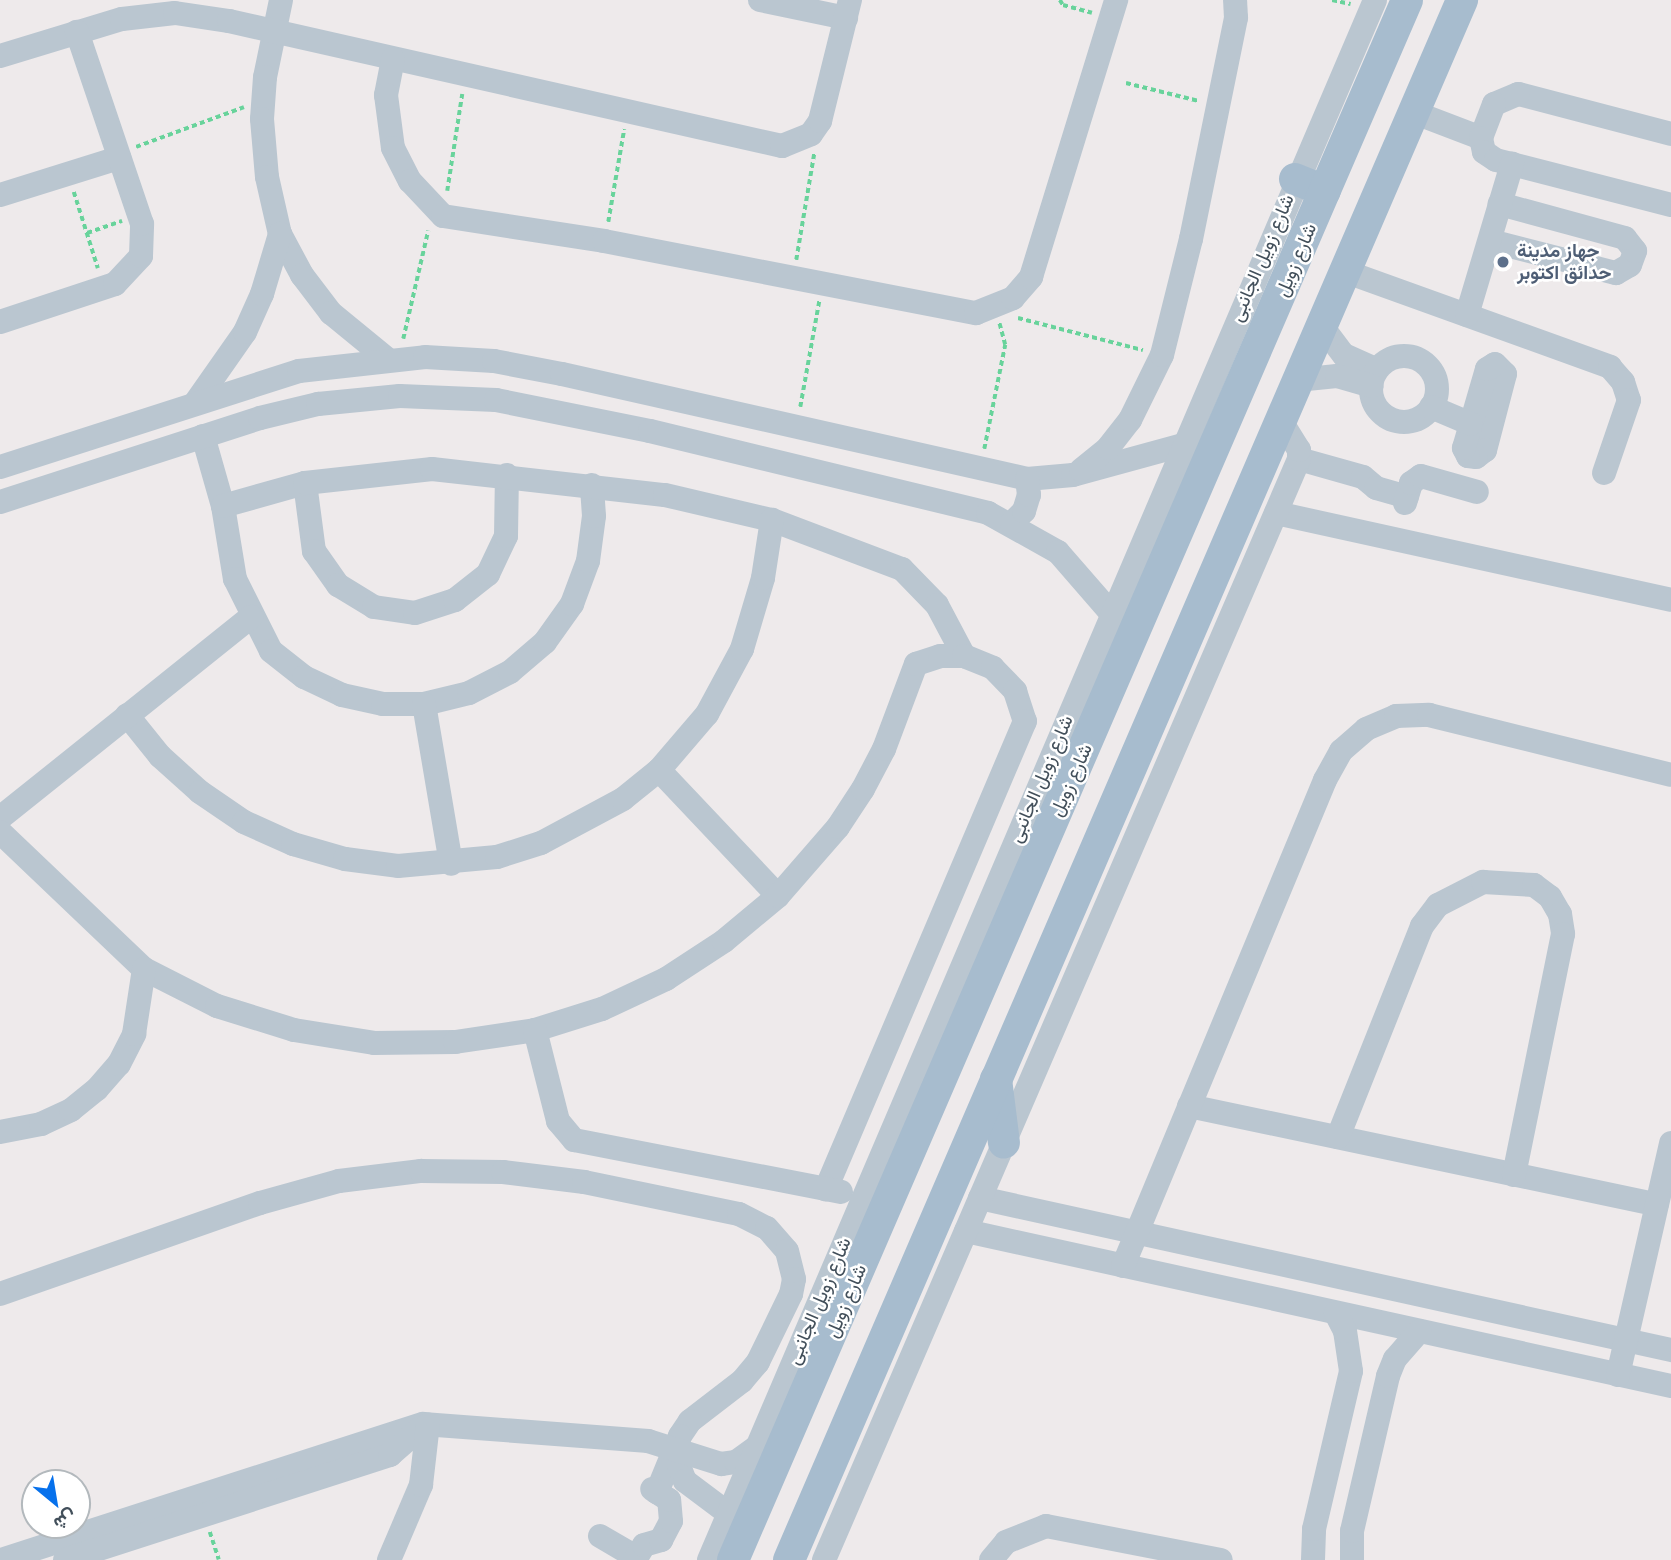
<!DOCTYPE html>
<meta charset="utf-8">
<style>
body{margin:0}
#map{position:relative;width:1671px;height:1560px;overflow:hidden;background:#eeeaeb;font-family:"PT Sans",Vazirmatn,sans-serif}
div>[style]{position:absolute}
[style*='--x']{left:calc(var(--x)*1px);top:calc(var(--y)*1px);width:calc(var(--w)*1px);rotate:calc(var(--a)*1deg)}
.path>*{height:3.5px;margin-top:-1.75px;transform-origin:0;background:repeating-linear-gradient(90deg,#68d39b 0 5px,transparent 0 8.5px)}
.minor>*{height:24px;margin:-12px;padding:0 12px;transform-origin:12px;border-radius:12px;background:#bac6d0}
.minor>.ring{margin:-12px;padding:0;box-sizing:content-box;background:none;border:24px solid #bac6d0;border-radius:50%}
.major>*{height:32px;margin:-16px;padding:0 16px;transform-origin:16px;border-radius:16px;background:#a7bcce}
.dots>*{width:19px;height:19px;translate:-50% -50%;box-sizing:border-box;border:4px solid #fff;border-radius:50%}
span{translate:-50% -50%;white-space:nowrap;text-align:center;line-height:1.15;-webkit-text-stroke:5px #fff;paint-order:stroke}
.service-label{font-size:19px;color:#4e5e75;font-weight:700}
.left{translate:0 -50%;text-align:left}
.street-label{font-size:19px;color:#424f5a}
.north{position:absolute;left:21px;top:1469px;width:70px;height:70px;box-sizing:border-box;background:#fff;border:2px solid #b3b9bd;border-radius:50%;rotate:150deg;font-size:19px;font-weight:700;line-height:28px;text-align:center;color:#424f5a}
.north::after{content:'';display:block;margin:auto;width:24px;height:32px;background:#0771ec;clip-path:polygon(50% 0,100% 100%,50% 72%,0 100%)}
</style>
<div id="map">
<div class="path">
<div style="--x:1060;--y:0;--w:6;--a:59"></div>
<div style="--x:1063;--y:5;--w:30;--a:15"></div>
<div style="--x:1332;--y:0;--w:19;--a:12"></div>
<div style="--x:1126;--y:83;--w:75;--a:13.9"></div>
<div style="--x:136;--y:147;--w:115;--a:-20.3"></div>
<div style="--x:447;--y:191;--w:98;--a:-81.2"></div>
<div style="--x:74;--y:192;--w:80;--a:72.5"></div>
<div style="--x:608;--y:222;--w:94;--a:-80.2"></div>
<div style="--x:87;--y:233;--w:37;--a:-19"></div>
<div style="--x:796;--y:260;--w:108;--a:-80.4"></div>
<div style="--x:1018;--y:318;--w:129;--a:14.4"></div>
<div style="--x:403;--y:339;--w:111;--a:-77"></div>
<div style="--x:800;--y:407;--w:108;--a:-79.8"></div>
<div style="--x:984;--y:449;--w:106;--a:-78.6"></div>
<div style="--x:1005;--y:345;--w:23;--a:-105"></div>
<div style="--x:210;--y:1532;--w:29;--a:72"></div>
</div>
<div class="minor">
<div style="--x:281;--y:0;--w:79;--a:101.7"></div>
<div style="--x:265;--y:77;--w:42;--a:94.1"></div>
<div style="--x:262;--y:119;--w:58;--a:85.1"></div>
<div style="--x:267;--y:177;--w:58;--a:77.2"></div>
<div style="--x:280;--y:234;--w:47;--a:61.8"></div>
<div style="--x:302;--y:275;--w:48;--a:52.7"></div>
<div style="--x:331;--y:313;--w:71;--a:39.3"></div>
<div style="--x:760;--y:0;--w:88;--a:11.8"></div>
<div style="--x:0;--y:56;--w:127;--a:-16.9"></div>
<div style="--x:122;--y:19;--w:53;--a:-6.5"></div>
<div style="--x:175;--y:13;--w:55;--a:8.4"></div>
<div style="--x:229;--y:21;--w:567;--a:12.74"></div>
<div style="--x:782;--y:146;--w:31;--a:-22"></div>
<div style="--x:811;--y:134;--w:16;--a:-55"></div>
<div style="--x:820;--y:121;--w:125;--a:-76.1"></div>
<div style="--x:393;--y:59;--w:37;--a:101"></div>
<div style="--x:386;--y:95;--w:53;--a:82.5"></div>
<div style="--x:393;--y:148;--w:37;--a:63"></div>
<div style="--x:410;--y:181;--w:48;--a:46.7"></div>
<div style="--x:443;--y:216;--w:163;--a:8.8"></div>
<div style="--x:604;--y:241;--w:379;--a:11"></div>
<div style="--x:976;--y:313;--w:40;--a:-22"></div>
<div style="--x:1013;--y:298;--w:28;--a:-49"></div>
<div style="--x:1031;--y:277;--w:290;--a:-72.9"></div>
<div style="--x:1413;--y:112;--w:73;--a:20.9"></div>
<div style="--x:1671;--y:134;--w:158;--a:-165.3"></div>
<div style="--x:1518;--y:94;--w:26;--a:157"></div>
<div style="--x:1494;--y:104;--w:36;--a:111"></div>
<div style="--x:1481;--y:138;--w:14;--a:78"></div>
<div style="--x:1484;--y:152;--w:14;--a:34"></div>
<div style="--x:1496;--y:160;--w:181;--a:14.4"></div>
<div style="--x:0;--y:195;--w:125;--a:-17.3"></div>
<div style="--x:1490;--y:241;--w:130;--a:14.3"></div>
<div style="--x:1616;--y:273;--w:16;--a:-30"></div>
<div style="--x:1630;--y:265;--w:15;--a:-70"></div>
<div style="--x:1635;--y:251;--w:16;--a:-128"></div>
<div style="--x:1625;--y:238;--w:130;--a:-164.8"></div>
<div style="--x:1344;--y:271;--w:283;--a:19.8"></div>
<div style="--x:1610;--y:367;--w:20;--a:49"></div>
<div style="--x:1623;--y:382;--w:19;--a:72"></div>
<div style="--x:1629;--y:400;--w:77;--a:108.9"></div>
<div style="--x:1467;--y:315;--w:158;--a:-73.4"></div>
<div style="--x:0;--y:322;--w:121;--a:-18.3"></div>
<div style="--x:115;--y:284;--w:38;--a:-47"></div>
<div style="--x:141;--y:256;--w:32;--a:-88"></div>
<div style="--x:142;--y:224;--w:203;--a:-108.7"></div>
<div style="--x:1321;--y:325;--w:38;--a:53"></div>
<div style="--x:1344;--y:355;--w:36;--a:24"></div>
<div class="ring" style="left:1371px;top:356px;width:42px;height:42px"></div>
<div style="--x:1495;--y:364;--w:14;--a:45"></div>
<div style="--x:1505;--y:374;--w:79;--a:104.7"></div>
<div style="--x:1485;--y:450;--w:11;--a:142"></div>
<div style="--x:1476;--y:457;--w:8;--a:-173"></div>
<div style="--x:1468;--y:456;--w:9;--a:-117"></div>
<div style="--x:1464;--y:448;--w:82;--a:-73.8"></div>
<div style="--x:1487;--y:369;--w:9;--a:-32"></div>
<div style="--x:1297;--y:380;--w:40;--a:-5.7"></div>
<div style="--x:1337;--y:376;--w:36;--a:16"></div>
<div style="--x:196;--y:402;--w:85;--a:-55"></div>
<div style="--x:245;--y:332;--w:42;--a:-65.9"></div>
<div style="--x:262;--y:294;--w:63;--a:-73.3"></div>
<div style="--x:1431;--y:407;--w:43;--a:23"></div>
<div style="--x:203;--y:436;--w:73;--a:74.1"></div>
<div style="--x:223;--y:506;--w:74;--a:80.7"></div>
<div style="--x:235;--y:579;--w:80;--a:63.4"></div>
<div style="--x:271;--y:651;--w:42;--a:38.2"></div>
<div style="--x:304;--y:677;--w:42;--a:25.3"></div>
<div style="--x:342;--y:695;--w:42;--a:12.4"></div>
<div style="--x:383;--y:704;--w:41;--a:0"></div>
<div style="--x:424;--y:704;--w:46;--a:-13.7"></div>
<div style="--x:469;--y:693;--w:46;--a:-27.1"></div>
<div style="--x:510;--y:672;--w:46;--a:-40.6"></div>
<div style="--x:545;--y:642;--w:47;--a:-54.6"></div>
<div style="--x:572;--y:604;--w:46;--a:-69.6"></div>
<div style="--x:588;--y:561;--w:45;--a:-82.4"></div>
<div style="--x:594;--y:516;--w:31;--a:-94"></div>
<div style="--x:1299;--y:459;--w:66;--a:15.7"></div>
<div style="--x:1363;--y:477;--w:17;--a:40"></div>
<div style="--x:1376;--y:488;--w:32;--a:16"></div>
<div style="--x:0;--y:467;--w:314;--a:-17.8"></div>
<div style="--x:299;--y:371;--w:127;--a:-6.3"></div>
<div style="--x:425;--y:357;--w:69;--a:3.3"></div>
<div style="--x:494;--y:361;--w:69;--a:10.8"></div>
<div style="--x:562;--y:374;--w:477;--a:12.7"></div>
<div style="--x:1027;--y:479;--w:46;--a:-5"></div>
<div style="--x:1073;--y:475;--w:125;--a:-15.3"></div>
<div style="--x:1081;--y:470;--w:35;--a:-39"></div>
<div style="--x:1108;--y:448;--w:36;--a:-52"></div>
<div style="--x:1130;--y:420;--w:72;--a:-63.8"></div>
<div style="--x:1162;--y:355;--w:120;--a:-76"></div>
<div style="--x:1191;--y:239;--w:226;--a:-78.5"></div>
<div style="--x:1236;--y:18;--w:18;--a:-93"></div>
<div style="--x:305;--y:483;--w:69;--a:82.5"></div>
<div style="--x:314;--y:551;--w:42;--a:54.8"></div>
<div style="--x:338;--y:585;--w:42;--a:31.4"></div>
<div style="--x:374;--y:607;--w:41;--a:8.3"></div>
<div style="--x:415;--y:613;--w:42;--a:-18"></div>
<div style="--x:455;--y:600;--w:42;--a:-38.2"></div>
<div style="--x:488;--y:574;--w:42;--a:-64.7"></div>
<div style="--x:506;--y:536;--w:61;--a:-89.1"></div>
<div style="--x:0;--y:502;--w:273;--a:-17.9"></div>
<div style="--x:260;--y:418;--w:60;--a:-13.6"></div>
<div style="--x:318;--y:404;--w:82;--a:-5.6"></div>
<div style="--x:400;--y:396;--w:96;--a:2.4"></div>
<div style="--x:496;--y:400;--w:157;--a:11.4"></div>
<div style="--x:650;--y:431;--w:348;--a:13.6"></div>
<div style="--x:988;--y:513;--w:80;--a:29.1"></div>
<div style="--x:1058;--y:552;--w:81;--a:49"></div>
<div style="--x:1405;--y:503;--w:21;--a:-73"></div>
<div style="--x:1411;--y:483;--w:12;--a:-35"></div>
<div style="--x:1421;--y:476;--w:58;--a:15.9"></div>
<div style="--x:223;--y:506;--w:85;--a:-15.7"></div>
<div style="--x:305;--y:483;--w:128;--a:-6.3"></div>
<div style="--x:432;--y:469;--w:234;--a:6.4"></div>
<div style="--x:665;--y:495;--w:110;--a:13.2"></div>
<div style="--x:772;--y:520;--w:139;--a:20.7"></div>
<div style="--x:902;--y:569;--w:50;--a:45.8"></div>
<div style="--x:937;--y:605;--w:58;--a:62.1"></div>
<div style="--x:1276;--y:513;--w:404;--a:12.4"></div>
<div style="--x:1012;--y:523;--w:17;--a:-45"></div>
<div style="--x:1024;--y:511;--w:17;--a:-73"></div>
<div style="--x:1029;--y:495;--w:16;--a:-97"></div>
<div style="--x:424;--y:704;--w:162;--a:80.4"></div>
<div style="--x:127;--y:715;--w:53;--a:51.2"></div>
<div style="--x:160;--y:756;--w:54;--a:42"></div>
<div style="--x:200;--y:792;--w:53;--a:34.3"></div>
<div style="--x:244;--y:822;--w:54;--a:24.2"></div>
<div style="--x:293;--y:844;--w:54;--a:16.1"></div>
<div style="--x:345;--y:859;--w:53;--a:7.5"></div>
<div style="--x:398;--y:866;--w:99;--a:-5.2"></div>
<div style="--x:497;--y:857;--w:46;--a:-17.7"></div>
<div style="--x:541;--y:843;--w:93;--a:-28.2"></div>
<div style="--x:623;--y:799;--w:46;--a:-38.9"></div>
<div style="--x:659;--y:770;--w:74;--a:-49.4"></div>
<div style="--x:707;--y:714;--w:74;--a:-61.7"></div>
<div style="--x:742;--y:649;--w:74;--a:-73.5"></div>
<div style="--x:763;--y:578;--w:59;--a:-81.2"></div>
<div style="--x:659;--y:770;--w:173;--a:46.6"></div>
<div style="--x:0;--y:818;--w:322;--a:-38.7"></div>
<div style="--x:0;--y:832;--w:199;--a:43.6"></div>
<div style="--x:144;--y:969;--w:82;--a:26.9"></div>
<div style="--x:217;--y:1006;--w:81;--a:17.3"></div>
<div style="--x:294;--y:1030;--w:81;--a:9.2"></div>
<div style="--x:374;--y:1043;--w:81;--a:-0.7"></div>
<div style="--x:455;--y:1042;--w:81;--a:-8.5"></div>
<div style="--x:535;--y:1030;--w:70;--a:-17.4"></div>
<div style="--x:602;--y:1009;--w:71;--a:-25.1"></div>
<div style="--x:666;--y:979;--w:69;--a:-33.2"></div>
<div style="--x:724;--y:941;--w:70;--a:-39.8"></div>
<div style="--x:778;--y:896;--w:91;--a:-49"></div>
<div style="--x:838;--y:827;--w:45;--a:-56.7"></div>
<div style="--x:863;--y:789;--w:45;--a:-62.3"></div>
<div style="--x:884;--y:749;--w:91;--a:-69.4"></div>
<div style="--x:916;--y:664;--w:25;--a:-18"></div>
<div style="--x:940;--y:656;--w:24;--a:0"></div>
<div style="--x:964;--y:656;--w:31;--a:22"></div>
<div style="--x:993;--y:668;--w:32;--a:46"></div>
<div style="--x:1015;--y:691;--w:32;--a:72"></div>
<div style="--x:1025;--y:721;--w:509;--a:113.04"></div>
<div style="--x:535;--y:1030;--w:94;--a:75.8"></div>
<div style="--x:558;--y:1121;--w:25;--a:50"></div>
<div style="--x:574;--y:1140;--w:272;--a:11"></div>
<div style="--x:1189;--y:1106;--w:478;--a:11.9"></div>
<div style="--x:0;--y:1132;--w:42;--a:-11"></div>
<div style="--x:41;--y:1124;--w:33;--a:-25"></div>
<div style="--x:71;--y:1110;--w:33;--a:-39"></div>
<div style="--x:97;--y:1089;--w:33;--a:-49"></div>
<div style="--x:119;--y:1064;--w:34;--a:-63"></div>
<div style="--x:134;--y:1034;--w:66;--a:-81.3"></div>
<div style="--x:1338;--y:1137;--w:227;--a:-68.3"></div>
<div style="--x:1422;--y:926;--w:26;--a:-53"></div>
<div style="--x:1438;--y:905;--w:51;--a:-27.1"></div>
<div style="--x:1483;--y:882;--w:51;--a:3.4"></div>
<div style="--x:1534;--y:885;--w:20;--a:37"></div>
<div style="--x:1550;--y:897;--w:20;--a:60"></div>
<div style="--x:1560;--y:914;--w:20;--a:81"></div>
<div style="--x:1563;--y:934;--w:246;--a:101.5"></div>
<div style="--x:980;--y:1198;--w:708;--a:12.41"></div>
<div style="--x:966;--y:1231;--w:722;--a:12.4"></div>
<div style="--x:1123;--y:1266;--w:526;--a:-67.43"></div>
<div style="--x:1325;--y:780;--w:33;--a:-61"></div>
<div style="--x:1341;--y:751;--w:33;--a:-41"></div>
<div style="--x:1366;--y:729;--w:33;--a:-23"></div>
<div style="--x:1396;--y:716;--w:33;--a:-2"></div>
<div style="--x:1429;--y:715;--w:249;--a:13.9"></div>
<div style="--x:0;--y:1294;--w:275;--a:-19.3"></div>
<div style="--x:260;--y:1203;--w:82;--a:-15.6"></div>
<div style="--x:339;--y:1181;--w:83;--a:-7"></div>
<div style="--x:421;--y:1171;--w:82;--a:0.7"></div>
<div style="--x:503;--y:1172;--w:82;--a:7"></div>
<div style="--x:584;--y:1182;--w:158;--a:11.7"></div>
<div style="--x:739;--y:1214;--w:31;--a:27"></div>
<div style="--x:767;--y:1228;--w:30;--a:49"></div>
<div style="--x:787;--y:1251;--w:29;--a:76"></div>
<div style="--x:794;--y:1279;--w:15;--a:101"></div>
<div style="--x:791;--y:1294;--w:76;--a:115.9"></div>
<div style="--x:758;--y:1362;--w:25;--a:130"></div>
<div style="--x:742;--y:1381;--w:66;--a:142.4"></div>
<div style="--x:690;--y:1421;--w:18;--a:124"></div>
<div style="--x:680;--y:1436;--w:61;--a:112.3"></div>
<div style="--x:1618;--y:1375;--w:238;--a:-77.1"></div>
<div style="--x:673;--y:1450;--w:33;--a:69"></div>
<div style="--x:685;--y:1481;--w:55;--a:36.9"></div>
<div style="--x:600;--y:1536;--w:42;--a:30.3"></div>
<div style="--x:1;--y:1560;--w:443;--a:-17.9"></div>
<div style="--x:423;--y:1424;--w:226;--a:4.3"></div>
<div style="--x:648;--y:1441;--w:77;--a:17.5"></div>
<div style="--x:721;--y:1464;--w:15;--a:-8"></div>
<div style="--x:736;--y:1462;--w:29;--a:-36"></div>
<div style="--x:65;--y:1560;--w:342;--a:-17.9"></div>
<div style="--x:390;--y:1455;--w:41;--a:-41.1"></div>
<div style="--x:389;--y:1560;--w:82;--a:-66.9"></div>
<div style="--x:421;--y:1485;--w:61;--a:-83.5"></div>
<div style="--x:635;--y:1560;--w:17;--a:-59"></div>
<div style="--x:644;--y:1545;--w:18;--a:-16"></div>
<div style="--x:661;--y:1540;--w:21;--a:-62"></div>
<div style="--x:671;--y:1521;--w:21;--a:-95"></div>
<div style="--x:669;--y:1500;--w:20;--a:-147"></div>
<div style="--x:709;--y:1560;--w:1696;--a:-66.88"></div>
<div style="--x:824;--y:1560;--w:1199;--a:-66.66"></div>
<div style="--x:1299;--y:459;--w:9;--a:-90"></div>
<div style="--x:1299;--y:450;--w:36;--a:-122"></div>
<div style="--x:991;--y:1560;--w:23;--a:-50"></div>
<div style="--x:1006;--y:1542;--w:43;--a:-21.8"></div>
<div style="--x:1046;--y:1526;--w:178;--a:11"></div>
<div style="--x:1313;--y:1560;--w:31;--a:-88"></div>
<div style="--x:1314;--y:1529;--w:162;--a:-76.8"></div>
<div style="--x:1351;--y:1371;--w:40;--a:-98.5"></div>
<div style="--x:1345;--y:1331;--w:20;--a:-117"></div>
<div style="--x:1352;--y:1560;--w:29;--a:-90"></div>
<div style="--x:1352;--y:1531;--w:159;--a:-76.9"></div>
<div style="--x:1388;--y:1376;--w:18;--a:-68"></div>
<div style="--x:1395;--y:1359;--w:37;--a:-49"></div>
</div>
<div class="major">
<div style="--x:1295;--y:179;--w:32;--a:22"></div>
<div style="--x:996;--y:1079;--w:64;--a:82.9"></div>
<div style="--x:733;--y:1560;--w:1699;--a:-66.63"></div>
<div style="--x:789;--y:1560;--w:1699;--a:-66.66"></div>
</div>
<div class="dots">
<div style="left:1503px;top:262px;background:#5c6f8a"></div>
</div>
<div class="service-label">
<span class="left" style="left:1517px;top:262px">جهاز مدينة<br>حدائق اكتوبر</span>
</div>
<div class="street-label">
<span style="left:1262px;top:258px;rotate:-67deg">شارع زويل الجانبى</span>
<span style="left:1296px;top:260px;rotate:-67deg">شارع زويل</span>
<span style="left:1041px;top:779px;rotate:-67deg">شارع زويل الجانبى</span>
<span style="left:1071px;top:780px;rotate:-66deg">شارع زويل</span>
<span style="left:819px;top:1301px;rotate:-67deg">شارع زويل الجانبى</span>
<span style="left:846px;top:1301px;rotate:-67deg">شارع زويل</span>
</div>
<div class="north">ش</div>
</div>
